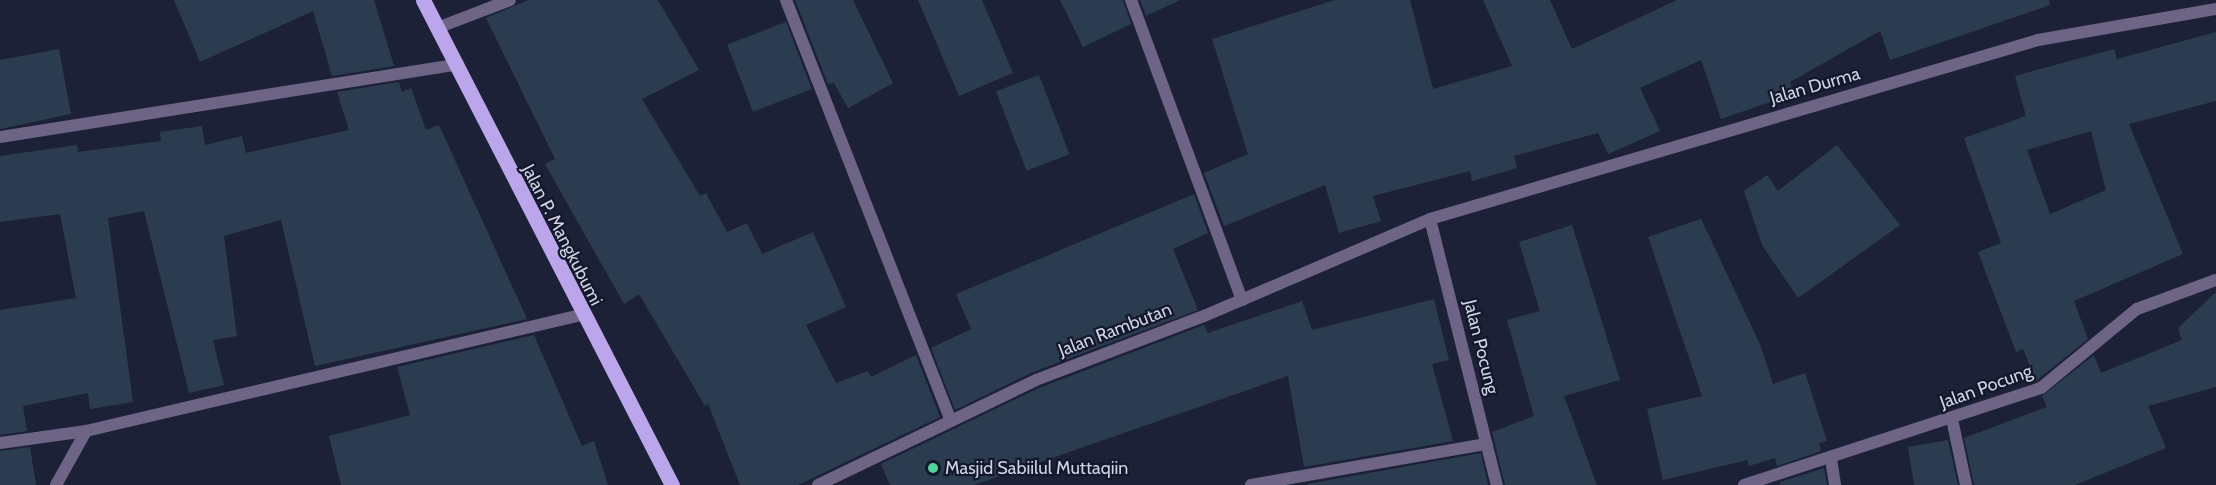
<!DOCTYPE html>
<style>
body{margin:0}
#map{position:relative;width:2216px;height:485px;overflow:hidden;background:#1d2137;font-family:Cabin,sans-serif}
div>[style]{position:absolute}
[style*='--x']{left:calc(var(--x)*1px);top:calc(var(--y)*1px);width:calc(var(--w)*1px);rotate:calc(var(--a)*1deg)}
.building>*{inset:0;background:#2b3c50;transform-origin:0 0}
.minor>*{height:12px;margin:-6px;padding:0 6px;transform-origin:6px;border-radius:6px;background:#6e6486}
.tertiary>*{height:12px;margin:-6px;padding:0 6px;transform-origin:6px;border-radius:6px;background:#6e6486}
.primary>*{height:15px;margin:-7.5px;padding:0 7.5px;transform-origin:7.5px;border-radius:7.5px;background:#bba5eb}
.dots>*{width:16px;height:16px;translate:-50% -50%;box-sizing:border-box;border:3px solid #14182d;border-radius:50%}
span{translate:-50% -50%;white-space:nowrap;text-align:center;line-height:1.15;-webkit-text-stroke:4.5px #14182d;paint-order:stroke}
.street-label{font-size:18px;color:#d0d3e2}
.poi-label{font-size:18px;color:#d0d3e2}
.left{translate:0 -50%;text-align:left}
</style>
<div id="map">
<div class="building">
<div style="clip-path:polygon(174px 0,374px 0,394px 66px,332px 76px,313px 11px,200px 62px)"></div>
<div style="clip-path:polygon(528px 0,658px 0,699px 70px,642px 99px,700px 196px,706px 193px,727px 232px,747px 223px,762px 254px,813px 232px,846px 307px,806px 325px,836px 383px,868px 371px,871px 377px,916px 355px,940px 417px,798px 485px,740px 485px,708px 404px,705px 406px,639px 294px,624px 304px,545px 164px,555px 159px,486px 18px)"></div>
<div style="clip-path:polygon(795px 0,853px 0,893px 83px,848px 108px,834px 83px,828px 84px)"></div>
<div style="clip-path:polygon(918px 0,982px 0,1013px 73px,959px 96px)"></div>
<div style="clip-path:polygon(1060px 0,1123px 0,1131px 24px,1083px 47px)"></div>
<div style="clip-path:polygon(1140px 0,1180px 0,1146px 16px)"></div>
<div style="clip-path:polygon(1335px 0,1410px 0,1433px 89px,1512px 66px,1483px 0,1550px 0,1572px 49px,1677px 0,2049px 0,2050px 5px,1890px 60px,1880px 31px,1790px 82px,1794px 94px,1721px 119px,1701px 60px,1640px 88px,1660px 131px,1608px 154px,1598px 133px,1514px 156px,1517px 168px,1472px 181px,1470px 171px,1373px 196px,1381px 221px,1339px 233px,1325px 185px,1224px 226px,1204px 173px,1248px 154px,1212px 39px)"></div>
<div style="left:786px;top:22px;width:72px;height:63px;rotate:69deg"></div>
<div style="clip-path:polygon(evenodd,2216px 32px,2216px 101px,2129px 124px,2183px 254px,2074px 301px,2088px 339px,2036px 381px,2023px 349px,2016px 352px,1978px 252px,2001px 243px,1964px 138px,2026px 116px,2015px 76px,2114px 49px,2117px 59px,2216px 32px,2091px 131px,2106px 190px,2050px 214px,2027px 150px,2091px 131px)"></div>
<div style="clip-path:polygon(59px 49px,71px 114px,0 129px,0 60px)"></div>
<div style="left:1039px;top:75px;width:85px;height:46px;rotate:69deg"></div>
<div style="clip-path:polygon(399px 82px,402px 92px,411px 88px,426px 130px,439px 125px,527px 319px,315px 366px,281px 220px,224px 236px,237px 336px,213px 340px,224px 385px,189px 393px,144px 211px,108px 218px,133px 402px,90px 409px,88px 393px,23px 406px,27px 431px,0 435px,0 310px,76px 298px,60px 214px,0 222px,0 156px,77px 145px,78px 152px,161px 141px,160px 132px,202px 126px,205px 145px,242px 136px,246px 153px,349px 130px,337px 92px)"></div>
<div style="clip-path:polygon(1837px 145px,1900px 225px,1798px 298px,1762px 245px,1744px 191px,1767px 175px,1778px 191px)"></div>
<div style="clip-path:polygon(1194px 194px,1208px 233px,1173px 249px,1198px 310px,1033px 372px,955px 410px,931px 348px,971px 329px,956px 294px)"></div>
<div style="clip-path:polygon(1701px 219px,1760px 344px,1773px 384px,1805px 373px,1827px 441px,1819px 443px,1821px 451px,1777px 466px,1775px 458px,1749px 466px,1747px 460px,1663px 480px,1647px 409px,1702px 396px,1648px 237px)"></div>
<div style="clip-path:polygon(1572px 225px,1620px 380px,1564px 396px,1597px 485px,1505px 485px,1492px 432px,1534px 416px,1507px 320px,1540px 311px,1519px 242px)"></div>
<div style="clip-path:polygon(2216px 292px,2216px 387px,2148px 406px,2166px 448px,2075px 485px,1974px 485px,1964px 438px,2047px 407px,2042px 396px,2094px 355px,2101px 373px,2182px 340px,2178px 328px)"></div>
<div style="clip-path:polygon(1434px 299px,1449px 360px,1432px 364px,1453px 441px,1304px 467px,1288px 376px,974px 485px,890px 485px,881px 464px,1039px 388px,1204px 325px,1208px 333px,1302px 301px,1312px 330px)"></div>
<div style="clip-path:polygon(534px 335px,582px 446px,594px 441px,608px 485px,341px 485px,329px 436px,410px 415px,397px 367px)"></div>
<div style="clip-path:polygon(1948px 440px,1958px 485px,1914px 485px,1908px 447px)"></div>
<div style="clip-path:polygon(30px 447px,36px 485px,0 485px,0 451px)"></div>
<div style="clip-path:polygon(1481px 453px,1488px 485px,1307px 485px,1307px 484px)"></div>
<div style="clip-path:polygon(1824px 468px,1827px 485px,1780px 485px,1780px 482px)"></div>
</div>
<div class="minor">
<div style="--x:786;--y:0;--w:452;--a:68.6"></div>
<div style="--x:1131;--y:0;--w:320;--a:69.7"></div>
<div style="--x:0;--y:137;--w:459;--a:-9"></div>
<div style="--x:1430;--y:219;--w:274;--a:75.9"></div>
<div style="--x:1952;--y:419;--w:67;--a:78"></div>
<div style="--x:0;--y:443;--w:87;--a:-7.9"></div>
<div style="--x:86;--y:431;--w:508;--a:-13.19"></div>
<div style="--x:1831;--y:459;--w:26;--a:81"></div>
<div style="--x:56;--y:485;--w:62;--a:-60.9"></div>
<div style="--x:818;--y:485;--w:242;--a:-25.7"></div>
<div style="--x:1036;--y:380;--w:180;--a:-20.9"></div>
<div style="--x:1204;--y:316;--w:246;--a:-23.2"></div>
<div style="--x:1430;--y:219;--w:634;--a:-16.4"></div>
<div style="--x:2038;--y:40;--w:181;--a:-9.9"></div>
<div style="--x:1251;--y:485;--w:239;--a:-9.9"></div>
<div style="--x:1744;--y:485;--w:312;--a:-18.1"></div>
<div style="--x:2041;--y:388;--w:124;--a:-39.5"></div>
<div style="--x:2137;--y:309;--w:84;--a:-20.2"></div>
</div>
<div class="tertiary">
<div style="--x:437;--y:28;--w:78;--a:-21"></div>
</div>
<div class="primary">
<div style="--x:423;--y:0;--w:545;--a:62.82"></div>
</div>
<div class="dots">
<div style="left:933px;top:468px;background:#50d398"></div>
</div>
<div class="street-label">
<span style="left:1815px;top:86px;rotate:-16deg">Jalan Durma</span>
<span style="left:562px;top:235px;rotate:63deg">Jalan P. Mangkubumi</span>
<span style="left:1115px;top:330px;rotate:-21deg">Jalan Rambutan</span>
<span style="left:1481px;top:347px;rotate:76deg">Jalan Pocung</span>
<span style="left:1986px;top:387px;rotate:-20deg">Jalan Pocung</span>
</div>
<div class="poi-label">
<span class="left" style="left:945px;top:468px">Masjid Sabiilul Muttaqiin</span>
</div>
</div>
